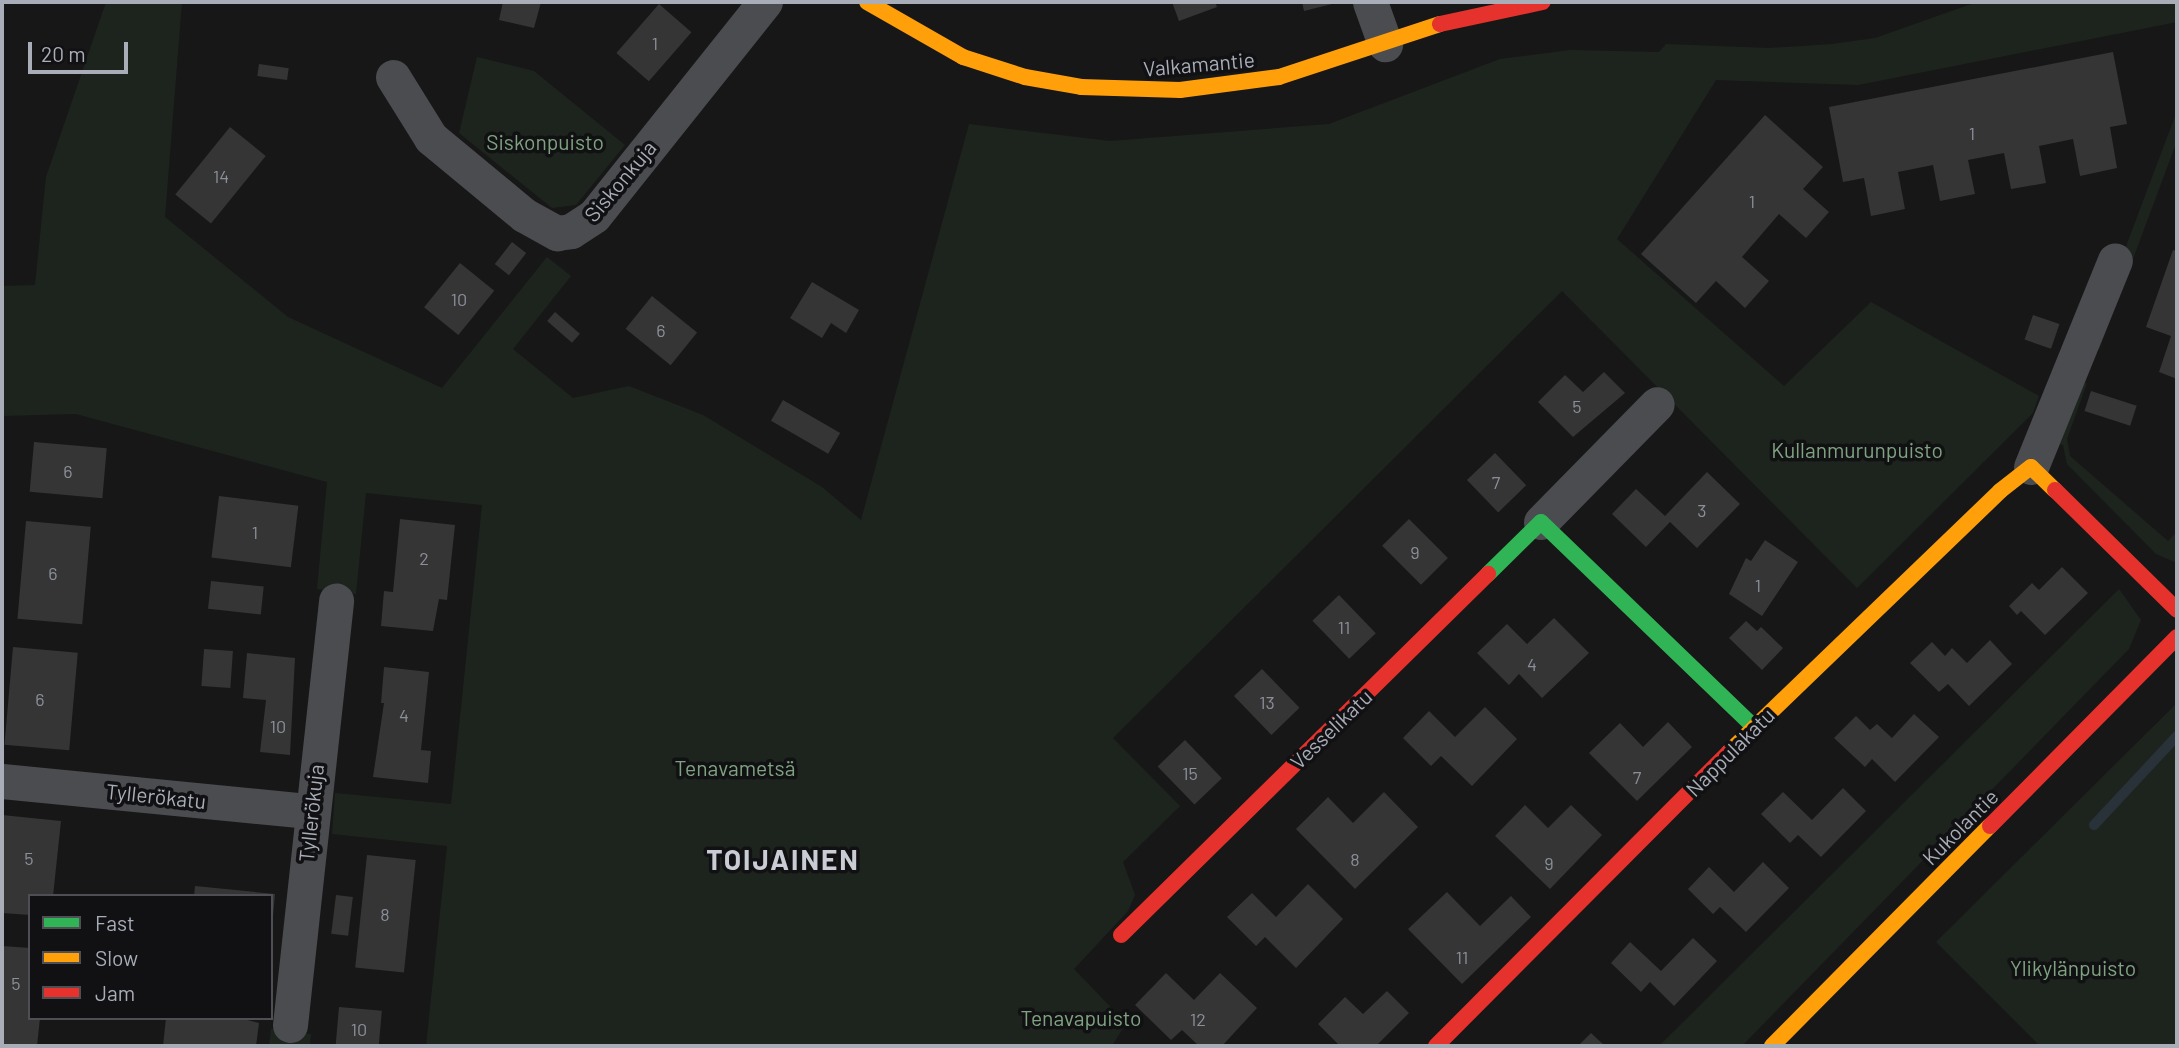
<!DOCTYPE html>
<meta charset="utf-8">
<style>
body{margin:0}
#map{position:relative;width:2179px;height:1048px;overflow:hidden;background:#171717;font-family:Barlow,sans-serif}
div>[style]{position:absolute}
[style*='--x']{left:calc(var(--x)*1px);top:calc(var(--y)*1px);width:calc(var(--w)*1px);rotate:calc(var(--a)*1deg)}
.green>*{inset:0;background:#1d241e}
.stream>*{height:10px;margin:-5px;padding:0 5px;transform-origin:5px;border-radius:5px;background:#2a3239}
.building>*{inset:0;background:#353536;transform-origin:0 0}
.street>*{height:35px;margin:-17.5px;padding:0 17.5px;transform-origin:17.5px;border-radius:17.5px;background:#4b4c50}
.fast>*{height:16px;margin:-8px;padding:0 8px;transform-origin:8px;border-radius:8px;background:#30b455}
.slow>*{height:16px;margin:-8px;padding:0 8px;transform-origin:8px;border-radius:8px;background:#ff9f0a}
.jam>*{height:16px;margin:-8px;padding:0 8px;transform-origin:8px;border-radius:8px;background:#e5322d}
span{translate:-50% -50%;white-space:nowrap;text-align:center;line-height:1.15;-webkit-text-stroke:7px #111113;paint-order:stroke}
.number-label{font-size:18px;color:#8b8f98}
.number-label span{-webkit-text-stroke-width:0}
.street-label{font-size:21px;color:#a8adb8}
.park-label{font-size:21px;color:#7fa381}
.district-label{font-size:28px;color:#c9ccd4;font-weight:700;letter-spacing:2px}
.frame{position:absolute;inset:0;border:4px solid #a8adb8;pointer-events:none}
.legend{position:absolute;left:28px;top:894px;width:245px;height:126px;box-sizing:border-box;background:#111113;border:2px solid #4d4f55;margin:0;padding:9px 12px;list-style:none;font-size:21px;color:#a8adb8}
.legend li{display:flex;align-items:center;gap:14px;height:35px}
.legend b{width:35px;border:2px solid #4d4f55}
.scale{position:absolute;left:28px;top:42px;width:100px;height:32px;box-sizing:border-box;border:4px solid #a8adb8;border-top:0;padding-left:9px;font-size:21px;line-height:24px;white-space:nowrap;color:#a8adb8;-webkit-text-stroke:5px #111113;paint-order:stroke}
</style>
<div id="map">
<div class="green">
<div style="clip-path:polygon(106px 2px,182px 2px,165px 217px,288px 317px,442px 388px,547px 257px,571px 276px,513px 349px,573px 398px,629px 386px,703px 415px,822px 487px,861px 520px,969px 124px,1110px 141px,1329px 124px,1500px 59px,1570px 50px,1659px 52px,1666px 44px,1769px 48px,1832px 44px,1875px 38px,1977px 2px,2177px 2px,2177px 22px,1858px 85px,1716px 80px,1617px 239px,1784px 386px,1871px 302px,2039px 396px,2033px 413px,1857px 588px,1562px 291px,1113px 738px,1180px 806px,1123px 862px,1135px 895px,1128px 911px,1074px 969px,1126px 1023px,1112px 1046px,426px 1046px,447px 846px,332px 834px,335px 793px,451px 804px,482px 505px,366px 493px,356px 594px,317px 589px,327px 482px,76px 414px,2px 416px,2px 286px,35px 285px,46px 177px)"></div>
<div style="clip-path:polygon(477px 57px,534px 71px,625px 145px,576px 205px,552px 208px,459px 133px)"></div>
<div style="clip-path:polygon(2177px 111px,2177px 141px,2099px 350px,2094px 348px,2128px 241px)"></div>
<div style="clip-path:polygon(2087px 383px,2067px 439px,2070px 456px,2168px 541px,2177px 532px,2177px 563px,2156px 554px,2067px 464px,2063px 445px,2056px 443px,2080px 384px)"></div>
<div style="clip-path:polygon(2119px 589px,2141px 620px,2129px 649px,1742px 1046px,1659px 1046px)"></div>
<div style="clip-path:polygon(2177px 703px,2177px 1046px,2040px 1046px,1936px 942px)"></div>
<div style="clip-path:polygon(271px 1029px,311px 1034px,310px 1046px,269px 1046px)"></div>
</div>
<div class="stream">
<div style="--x:2094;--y:825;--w:122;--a:-47"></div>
</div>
<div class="building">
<div style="clip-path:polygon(503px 2px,541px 2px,534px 28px,499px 20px)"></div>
<div style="clip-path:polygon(1172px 2px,1215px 2px,1217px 7px,1179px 21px)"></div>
<div style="clip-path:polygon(1302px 2px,1336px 2px,1336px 3px,1304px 11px)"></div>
<div style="left:659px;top:4px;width:43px;height:65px;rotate:41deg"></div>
<div style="clip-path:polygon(2113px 52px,2127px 124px,2110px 127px,2117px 168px,2080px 176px,2073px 139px,2039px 146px,2046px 183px,2011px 189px,2004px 153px,1968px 160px,1975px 194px,1940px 201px,1933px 165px,1898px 172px,1905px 209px,1871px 216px,1864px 178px,1843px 182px,1829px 107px)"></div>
<div style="left:259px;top:64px;width:30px;height:12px;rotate:8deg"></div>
<div style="clip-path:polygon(1765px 115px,1823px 167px,1803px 189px,1829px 212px,1806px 238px,1779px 214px,1742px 257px,1769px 281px,1745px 308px,1716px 281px,1696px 303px,1641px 254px)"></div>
<div style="left:230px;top:127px;width:46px;height:87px;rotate:39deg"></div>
<div style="left:512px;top:242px;width:18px;height:28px;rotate:38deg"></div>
<div style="clip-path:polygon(2173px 250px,2177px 251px,2177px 379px,2159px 372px,2171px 336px,2146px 327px)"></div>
<div style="left:460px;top:263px;width:44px;height:57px;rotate:39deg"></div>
<div style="clip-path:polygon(812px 282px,859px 310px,846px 333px,831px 323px,822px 338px,790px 318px)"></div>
<div style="left:652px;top:296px;width:58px;height:42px;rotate:39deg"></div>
<div style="left:555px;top:312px;width:33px;height:12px;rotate:41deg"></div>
<div style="left:2033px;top:315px;width:28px;height:26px;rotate:19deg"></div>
<div style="clip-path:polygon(1604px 372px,1625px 393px,1573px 437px,1538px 402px,1565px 375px,1583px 392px)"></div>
<div style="left:2091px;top:391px;width:48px;height:21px;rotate:18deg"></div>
<div style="left:783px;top:400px;width:66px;height:24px;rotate:30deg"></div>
<div style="left:34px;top:442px;width:73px;height:50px;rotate:5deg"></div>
<div style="left:1495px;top:453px;width:45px;height:39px;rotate:46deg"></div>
<div style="clip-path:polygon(1707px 472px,1740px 504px,1697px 548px,1670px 522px,1646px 547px,1612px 514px,1636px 489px,1665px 516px)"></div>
<div style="left:219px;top:496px;width:80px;height:62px;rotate:7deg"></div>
<div style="clip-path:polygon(400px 519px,455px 525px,447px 600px,439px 599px,433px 631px,381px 626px,384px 591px,393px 592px)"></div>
<div style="left:1409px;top:519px;width:55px;height:38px;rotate:45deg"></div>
<div style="left:26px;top:521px;width:65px;height:98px;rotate:5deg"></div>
<div style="clip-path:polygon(1765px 540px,1798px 562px,1762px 616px,1729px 594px,1746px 558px,1751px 561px)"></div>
<div style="clip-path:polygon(2062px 567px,2088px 593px,2045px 635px,2021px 611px,2017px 615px,2009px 606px,2032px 583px,2039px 590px)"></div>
<div style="left:211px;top:581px;width:53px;height:28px;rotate:6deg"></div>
<div style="left:1339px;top:595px;width:53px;height:37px;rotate:46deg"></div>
<div style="clip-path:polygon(1554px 618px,1589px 653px,1542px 698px,1519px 674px,1509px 685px,1477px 653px,1507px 624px,1527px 644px)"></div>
<div style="clip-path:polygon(1746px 621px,1757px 631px,1761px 627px,1783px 648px,1762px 670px,1729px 638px)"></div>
<div style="clip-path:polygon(1990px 640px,2012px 664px,1969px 706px,1948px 684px,1939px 692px,1910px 663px,1932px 642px,1945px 656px,1952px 648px,1967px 663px)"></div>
<div style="left:13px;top:647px;width:65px;height:98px;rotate:5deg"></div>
<div style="left:204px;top:649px;width:29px;height:37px;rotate:4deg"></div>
<div style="clip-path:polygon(247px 653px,295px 658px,290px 755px,260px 752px,266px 700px,243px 698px)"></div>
<div style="clip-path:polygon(384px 667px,429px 672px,421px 750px,431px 751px,428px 783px,373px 777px,384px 703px,381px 703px)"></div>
<div style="left:1262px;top:669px;width:54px;height:39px;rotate:46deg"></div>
<div style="clip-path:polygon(1485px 707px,1517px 739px,1472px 786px,1441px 756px,1431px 766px,1403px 738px,1429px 711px,1455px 737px)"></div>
<div style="clip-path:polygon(1914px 714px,1939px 737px,1895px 782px,1872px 759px,1865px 767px,1834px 738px,1856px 716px,1870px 730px,1877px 724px,1892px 738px)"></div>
<div style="clip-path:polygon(1668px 722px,1692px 747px,1637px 801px,1589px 753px,1620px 723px,1643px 747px)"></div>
<div style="left:1185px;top:740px;width:53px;height:38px;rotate:46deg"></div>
<div style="clip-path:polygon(1843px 788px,1866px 811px,1821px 857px,1798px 835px,1790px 843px,1761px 814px,1783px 792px,1812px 820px)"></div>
<div style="clip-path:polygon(1384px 792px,1418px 827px,1355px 889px,1296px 829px,1328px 797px,1353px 823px)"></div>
<div style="clip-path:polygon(1525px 805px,1548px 828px,1571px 805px,1602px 835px,1550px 889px,1495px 836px)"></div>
<div style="clip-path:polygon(2px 815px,61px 821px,53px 896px,30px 896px,30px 915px,2px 913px)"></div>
<div style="left:367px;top:855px;width:49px;height:113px;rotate:6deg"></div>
<div style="clip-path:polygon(1763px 862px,1789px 888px,1746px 932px,1720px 907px,1713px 914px,1688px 889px,1709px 867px,1734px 892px)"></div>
<div style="clip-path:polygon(1308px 884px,1343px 919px,1296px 968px,1265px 937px,1256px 946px,1227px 917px,1252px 893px,1276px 917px)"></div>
<div style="clip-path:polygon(195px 886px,275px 894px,273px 916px,271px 896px,194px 896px)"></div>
<div style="clip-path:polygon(1447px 892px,1480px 926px,1511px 896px,1531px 917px,1462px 984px,1408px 929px)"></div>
<div style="left:336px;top:895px;width:17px;height:39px;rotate:7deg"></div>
<div style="clip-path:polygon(1693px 938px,1717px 961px,1674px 1006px,1650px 982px,1641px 992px,1611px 963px,1630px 942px,1661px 971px)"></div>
<div style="clip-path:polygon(2px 946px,30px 948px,30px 1018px,40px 1018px,37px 1046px,2px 1044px)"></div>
<div style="clip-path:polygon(1166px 973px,1194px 1000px,1220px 973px,1257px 1008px,1222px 1046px,1199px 1046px,1182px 1030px,1171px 1040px,1135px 1005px)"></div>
<div style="clip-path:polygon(1387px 991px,1409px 1013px,1376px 1046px,1340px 1046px,1318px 1024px,1345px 997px,1363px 1014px)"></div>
<div style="left:339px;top:1007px;width:43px;height:39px;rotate:5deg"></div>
<div style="clip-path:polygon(166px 1018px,240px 1018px,259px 1023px,256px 1046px,163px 1046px)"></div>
<div style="clip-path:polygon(1591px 1033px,1605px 1046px,1578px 1046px)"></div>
</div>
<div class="street">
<div style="--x:1370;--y:2;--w:45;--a:70.3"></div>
<div style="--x:393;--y:77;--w:72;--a:58.1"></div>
<div style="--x:431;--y:138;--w:121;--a:39.6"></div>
<div style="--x:524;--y:215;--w:38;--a:29"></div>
<div style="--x:557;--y:233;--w:14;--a:-8"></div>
<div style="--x:571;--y:231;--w:27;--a:-33"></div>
<div style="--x:594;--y:216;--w:274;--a:-51.4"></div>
<div style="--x:2031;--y:467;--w:223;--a:-67.9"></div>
<div style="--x:1541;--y:522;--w:165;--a:-45.5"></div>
<div style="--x:2;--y:781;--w:309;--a:5.6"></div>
<div style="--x:290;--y:1025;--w:427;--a:-83.8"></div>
</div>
<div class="fast">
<div style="--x:1488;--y:574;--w:74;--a:-44.5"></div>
<div style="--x:1541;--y:522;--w:296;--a:43.9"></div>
</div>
<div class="slow">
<div style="--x:867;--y:2;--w:111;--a:29.8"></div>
<div style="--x:963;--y:57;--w:65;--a:17.9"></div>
<div style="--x:1025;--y:77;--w:57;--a:10.1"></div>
<div style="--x:1081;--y:87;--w:99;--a:1.7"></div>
<div style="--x:1180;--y:90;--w:100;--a:-7.5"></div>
<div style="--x:1279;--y:77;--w:169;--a:-18.2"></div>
<div style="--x:1729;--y:752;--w:376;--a:-43.9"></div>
<div style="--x:2000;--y:491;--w:39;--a:-38"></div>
<div style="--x:2031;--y:467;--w:33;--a:44"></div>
<div style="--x:1772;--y:1046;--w:310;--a:-45.3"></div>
</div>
<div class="jam">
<div style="--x:1440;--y:24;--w:105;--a:-12.1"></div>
<div style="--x:2055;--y:490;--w:171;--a:44.5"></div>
<div style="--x:1990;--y:826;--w:266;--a:-45.3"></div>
<div style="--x:1121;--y:935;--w:515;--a:-44.53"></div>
<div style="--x:1436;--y:1046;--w:415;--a:-45.1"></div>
</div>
<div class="number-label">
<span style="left:655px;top:43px">1</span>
<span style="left:1972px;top:133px">1</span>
<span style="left:221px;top:176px">14</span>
<span style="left:1752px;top:201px">1</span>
<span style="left:459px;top:299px">10</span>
<span style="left:661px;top:330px">6</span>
<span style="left:1577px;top:406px">5</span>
<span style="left:68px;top:471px">6</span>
<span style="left:1496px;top:482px">7</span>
<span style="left:1702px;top:510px">3</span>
<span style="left:255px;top:532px">1</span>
<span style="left:1415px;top:552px">9</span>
<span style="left:424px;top:558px">2</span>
<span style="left:53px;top:573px">6</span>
<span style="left:1758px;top:585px">1</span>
<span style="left:1344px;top:627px">11</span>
<span style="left:1532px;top:664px">4</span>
<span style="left:40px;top:699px">6</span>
<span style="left:1267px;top:702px">13</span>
<span style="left:404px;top:715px">4</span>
<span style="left:278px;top:726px">10</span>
<span style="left:1190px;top:773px">15</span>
<span style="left:1637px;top:777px">7</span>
<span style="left:29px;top:858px">5</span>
<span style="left:1355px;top:859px">8</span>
<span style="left:1549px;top:863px">9</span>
<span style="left:385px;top:914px">8</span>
<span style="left:1462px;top:957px">11</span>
<span style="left:16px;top:983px">5</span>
<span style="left:1198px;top:1019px">12</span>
<span style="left:359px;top:1029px">10</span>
</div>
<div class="street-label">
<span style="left:1199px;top:64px;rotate:-5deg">Valkamantie</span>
<span style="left:620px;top:181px;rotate:-50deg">Siskonkuja</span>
<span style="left:1331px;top:729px;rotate:-44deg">Vesselikatu</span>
<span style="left:1730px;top:752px;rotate:-45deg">Nappulakatu</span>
<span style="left:156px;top:796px;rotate:6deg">Tyllerökatu</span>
<span style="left:311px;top:813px;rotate:-84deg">Tyllerökuja</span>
<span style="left:1960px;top:827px;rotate:-45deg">Kukolantie</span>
</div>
<div class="park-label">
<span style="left:545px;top:142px">Siskonpuisto</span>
<span style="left:1857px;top:450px">Kullanmurunpuisto</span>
<span style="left:735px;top:768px">Tenavametsä</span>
<span style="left:2073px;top:968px">Ylikylänpuisto</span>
<span style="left:1081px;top:1018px">Tenavapuisto</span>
</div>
<div class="district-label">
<span style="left:783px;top:859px">TOIJAINEN</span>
</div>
<div class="frame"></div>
<ul class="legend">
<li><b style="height:9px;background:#30b455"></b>Fast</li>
<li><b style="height:9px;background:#ff9f0a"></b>Slow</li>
<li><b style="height:9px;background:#e5322d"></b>Jam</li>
</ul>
<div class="scale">20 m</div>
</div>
